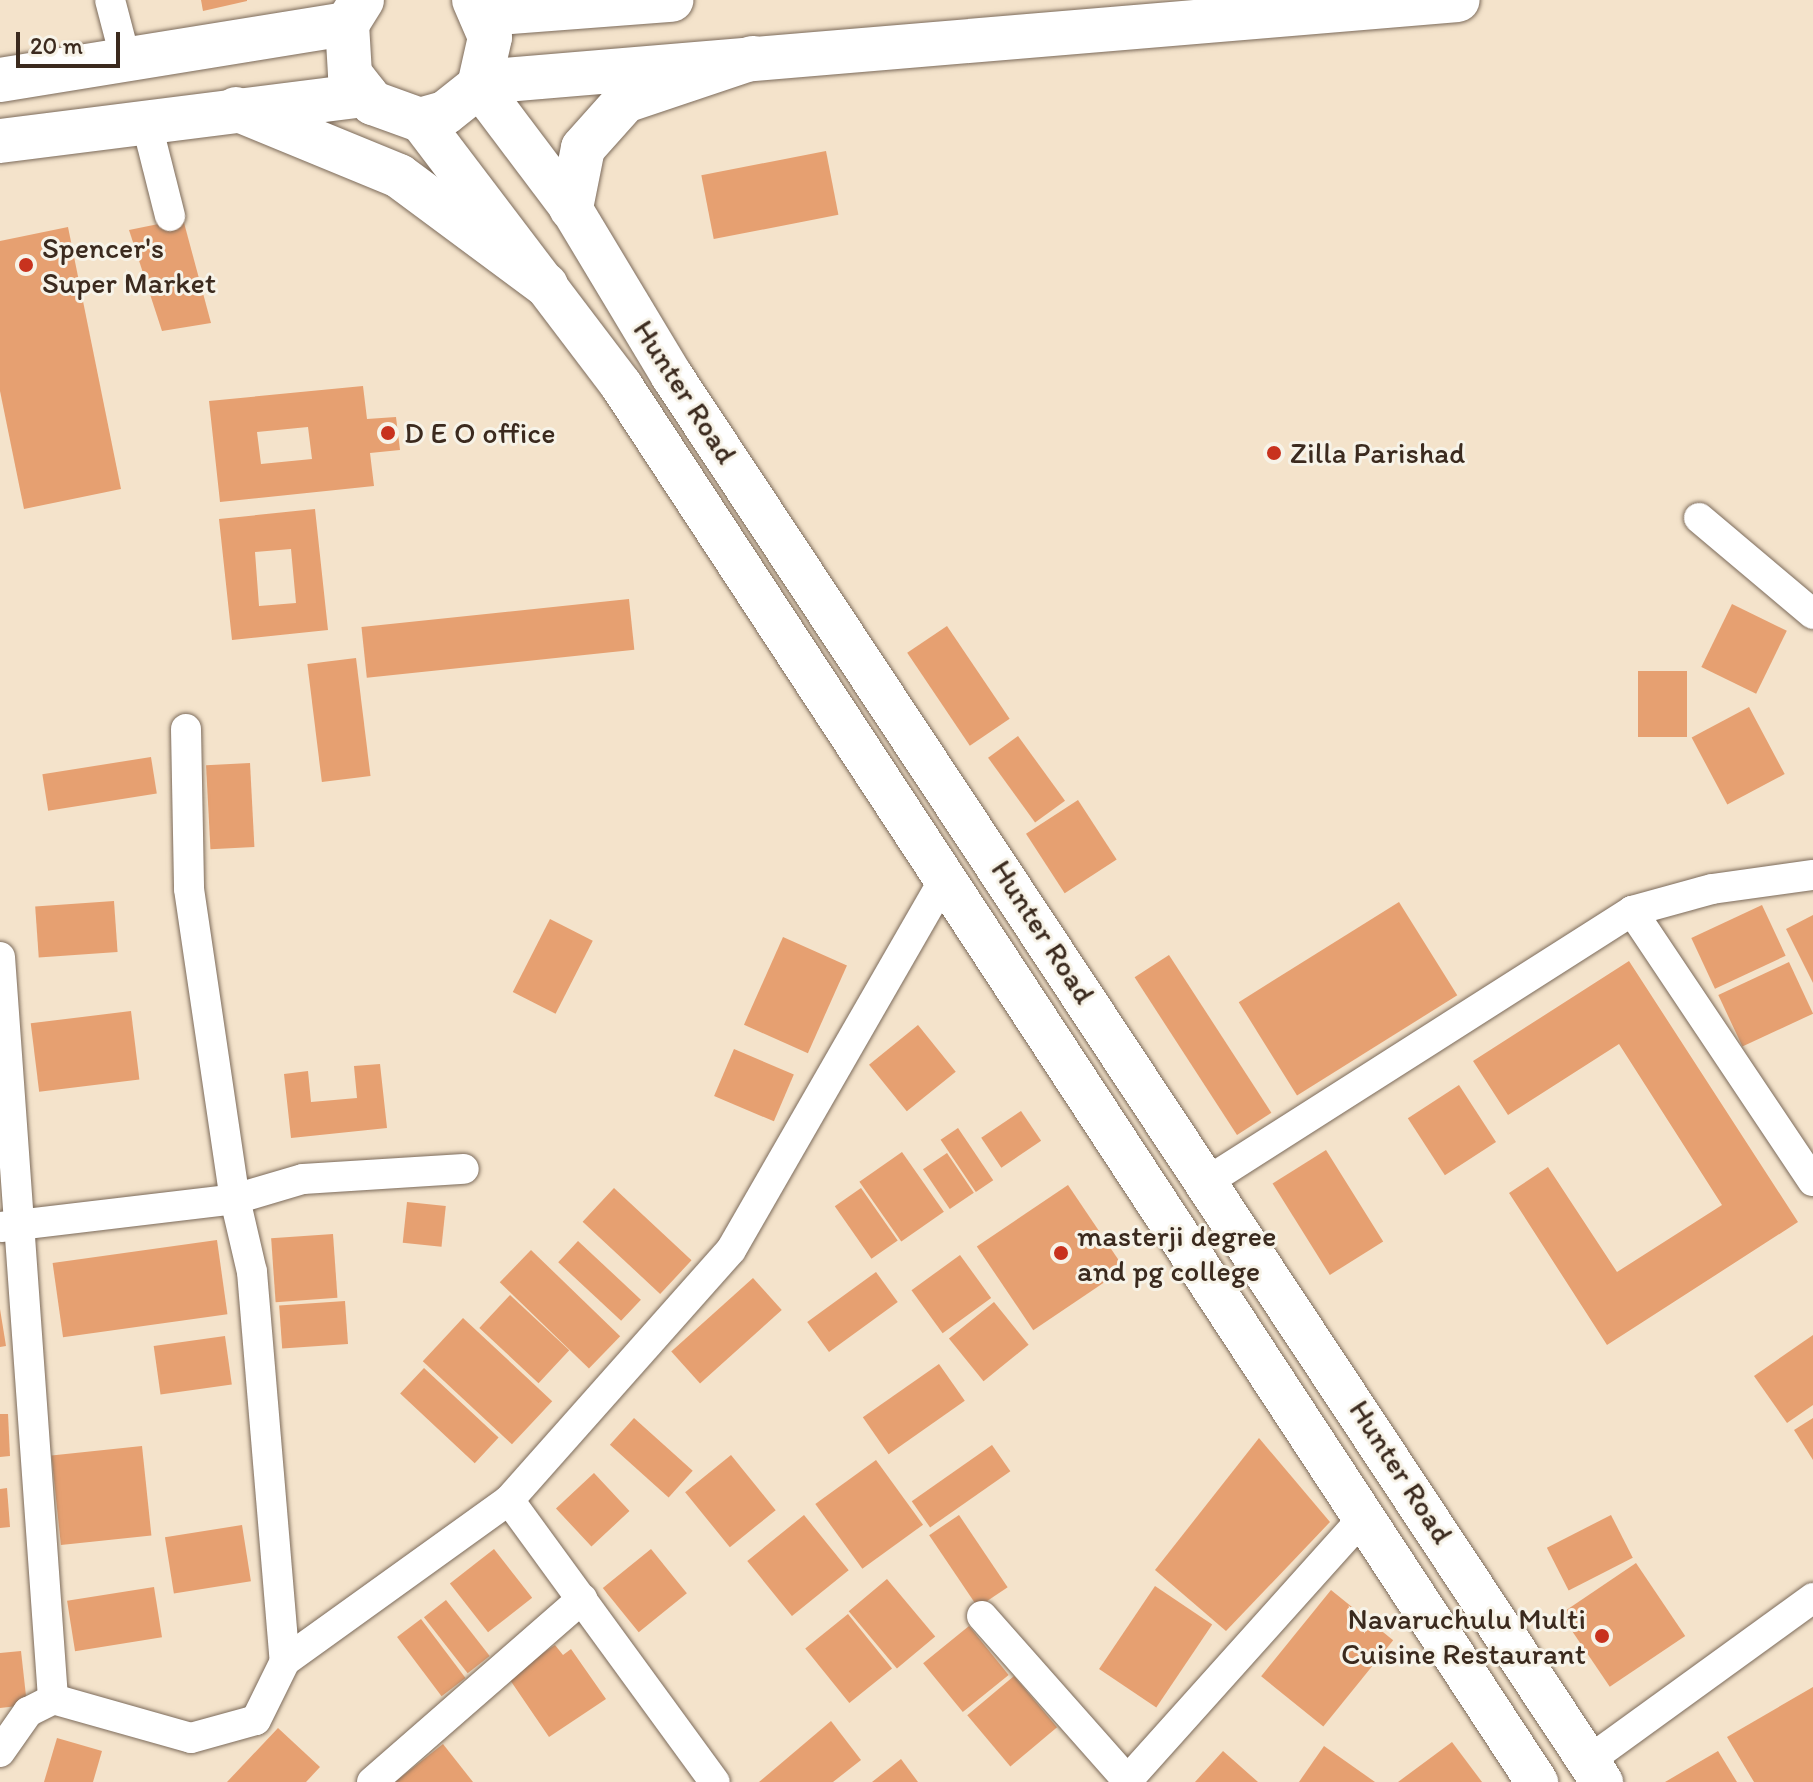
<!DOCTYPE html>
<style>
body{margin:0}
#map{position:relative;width:1813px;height:1782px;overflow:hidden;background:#f4e3cb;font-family:Itim,sans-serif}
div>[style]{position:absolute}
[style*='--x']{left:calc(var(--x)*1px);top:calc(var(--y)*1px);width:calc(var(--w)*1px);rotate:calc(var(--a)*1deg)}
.building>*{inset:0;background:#e6a071;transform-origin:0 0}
.roads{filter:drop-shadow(0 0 2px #7c6b5b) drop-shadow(0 0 2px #7c6b5b)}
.minor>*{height:30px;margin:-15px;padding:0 15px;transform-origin:15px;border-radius:15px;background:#fff}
.secondary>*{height:42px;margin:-21px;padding:0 21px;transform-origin:21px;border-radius:21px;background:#fff}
.primary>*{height:44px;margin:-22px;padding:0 22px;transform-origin:22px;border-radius:22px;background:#fff}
.trunk>*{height:44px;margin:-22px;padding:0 22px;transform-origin:22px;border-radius:22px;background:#fff}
.dots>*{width:22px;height:22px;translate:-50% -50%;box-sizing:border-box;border:4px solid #f7f3e8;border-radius:50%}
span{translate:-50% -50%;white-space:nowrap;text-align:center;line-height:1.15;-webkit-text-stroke:6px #f7f3e8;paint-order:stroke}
.poi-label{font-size:30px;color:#3b2a1e}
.left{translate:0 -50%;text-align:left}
.right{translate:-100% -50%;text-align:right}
.street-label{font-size:30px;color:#3b2a1e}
.scale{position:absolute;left:16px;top:32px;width:104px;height:36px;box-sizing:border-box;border:4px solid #3b2a1e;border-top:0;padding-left:10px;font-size:24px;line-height:28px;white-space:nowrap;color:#3b2a1e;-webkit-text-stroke:6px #f7f3e8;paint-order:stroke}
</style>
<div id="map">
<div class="building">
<div style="clip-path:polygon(201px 0,247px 0,247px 1px,203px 11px)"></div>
<div style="left:826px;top:151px;width:65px;height:127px;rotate:79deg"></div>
<div style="clip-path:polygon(183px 219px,211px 323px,162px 331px,129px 230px)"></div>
<div style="clip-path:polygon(68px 227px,121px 489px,24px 509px,0 391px,0 241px)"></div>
<div style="clip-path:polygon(evenodd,363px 386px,367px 419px,396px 417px,400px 450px,370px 453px,374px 486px,220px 502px,209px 401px,363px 386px,308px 427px,312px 459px,261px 464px,257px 432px,308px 427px)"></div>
<div style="clip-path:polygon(evenodd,315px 509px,328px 630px,232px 640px,219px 519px,315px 509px,291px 549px,296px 603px,259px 606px,255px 552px,291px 549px)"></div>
<div style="left:629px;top:599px;width:51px;height:269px;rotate:84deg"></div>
<div style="left:1732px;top:604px;width:61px;height:70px;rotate:26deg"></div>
<div style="left:947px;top:626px;width:112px;height:48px;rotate:56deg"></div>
<div style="left:356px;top:658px;width:119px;height:49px;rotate:83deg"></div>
<div style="left:1638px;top:671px;width:49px;height:66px"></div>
<div style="left:1749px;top:707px;width:76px;height:65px;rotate:62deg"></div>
<div style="left:1018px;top:736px;width:80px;height:37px;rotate:54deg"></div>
<div style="left:151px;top:757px;width:37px;height:110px;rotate:81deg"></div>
<div style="left:250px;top:763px;width:84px;height:44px;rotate:87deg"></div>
<div style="left:1078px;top:800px;width:71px;height:62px;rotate:57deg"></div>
<div style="left:114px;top:901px;width:51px;height:79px;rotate:86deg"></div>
<div style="left:1399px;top:902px;width:110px;height:189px;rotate:58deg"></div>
<div style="left:1762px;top:905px;width:56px;height:78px;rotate:65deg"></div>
<div style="clip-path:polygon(1813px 915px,1813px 983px,1786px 929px)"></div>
<div style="left:550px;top:919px;width:48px;height:82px;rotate:27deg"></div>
<div style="left:783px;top:937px;width:70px;height:96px;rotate:24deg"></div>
<div style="left:1169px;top:955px;width:188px;height:41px;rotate:57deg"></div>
<div style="clip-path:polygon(1629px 961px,1798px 1222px,1607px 1345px,1509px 1193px,1548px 1167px,1617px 1272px,1722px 1205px,1619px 1044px,1508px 1115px,1473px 1061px)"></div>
<div style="left:1789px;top:962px;width:57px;height:78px;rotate:65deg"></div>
<div style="left:131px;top:1011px;width:69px;height:101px;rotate:83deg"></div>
<div style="left:918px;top:1025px;width:60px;height:63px;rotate:51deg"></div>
<div style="left:734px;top:1049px;width:65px;height:51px;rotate:23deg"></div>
<div style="clip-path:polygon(380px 1064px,387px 1128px,291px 1138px,284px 1074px,308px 1071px,311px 1102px,357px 1098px,354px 1066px)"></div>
<div style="left:1459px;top:1085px;width:68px;height:61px;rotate:57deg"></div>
<div style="left:1021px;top:1111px;width:36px;height:48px;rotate:56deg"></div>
<div style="left:958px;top:1128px;width:63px;height:21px;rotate:56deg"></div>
<div style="left:1326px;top:1150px;width:108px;height:63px;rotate:58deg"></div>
<div style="left:902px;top:1152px;width:73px;height:52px;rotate:55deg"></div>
<div style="left:947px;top:1153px;width:48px;height:29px;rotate:56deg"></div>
<div style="left:1068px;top:1185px;width:101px;height:110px;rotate:56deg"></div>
<div style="left:614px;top:1188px;width:106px;height:46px;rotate:43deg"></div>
<div style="left:861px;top:1188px;width:64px;height:32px;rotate:55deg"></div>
<div style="left:407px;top:1202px;width:39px;height:41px;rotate:6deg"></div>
<div style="left:333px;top:1234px;width:64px;height:62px;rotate:86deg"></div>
<div style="left:217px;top:1240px;width:75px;height:166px;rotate:82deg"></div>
<div style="left:578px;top:1241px;width:86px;height:29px;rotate:43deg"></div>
<div style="left:531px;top:1250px;width:124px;height:45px;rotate:44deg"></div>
<div style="left:960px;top:1255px;width:53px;height:60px;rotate:54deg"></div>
<div style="left:876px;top:1272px;width:37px;height:85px;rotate:54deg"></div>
<div style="left:753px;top:1278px;width:43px;height:110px;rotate:48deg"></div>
<div style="left:510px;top:1295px;width:81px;height:45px;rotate:43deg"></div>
<div style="left:345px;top:1301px;width:43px;height:66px;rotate:86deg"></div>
<div style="left:994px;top:1302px;width:55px;height:58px;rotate:51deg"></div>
<div style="clip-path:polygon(0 1309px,6px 1346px,0 1347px)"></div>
<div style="left:463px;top:1318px;width:122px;height:59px;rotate:43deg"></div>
<div style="clip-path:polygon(1813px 1335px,1813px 1405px,1787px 1423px,1754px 1376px)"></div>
<div style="left:225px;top:1336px;width:49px;height:72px;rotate:82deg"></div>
<div style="left:939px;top:1364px;width:45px;height:93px;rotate:55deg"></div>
<div style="left:424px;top:1368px;width:102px;height:35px;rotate:43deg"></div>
<div style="clip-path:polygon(0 1414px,8px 1414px,10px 1456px,0 1457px)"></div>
<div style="left:634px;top:1418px;width:79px;height:36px;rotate:42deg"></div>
<div style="clip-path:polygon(1813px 1418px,1813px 1460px,1794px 1430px)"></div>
<div style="clip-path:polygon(1259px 1438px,1330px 1522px,1226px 1631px,1155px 1570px)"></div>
<div style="left:992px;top:1445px;width:32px;height:98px;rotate:55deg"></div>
<div style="left:142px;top:1446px;width:90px;height:91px;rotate:84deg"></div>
<div style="left:731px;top:1455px;width:71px;height:59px;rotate:51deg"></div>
<div style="left:876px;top:1460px;width:80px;height:75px;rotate:54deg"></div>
<div style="left:594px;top:1473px;width:52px;height:52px;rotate:47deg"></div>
<div style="clip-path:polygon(7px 1488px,10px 1527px,0 1528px,0 1489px)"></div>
<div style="left:804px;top:1515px;width:71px;height:73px;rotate:51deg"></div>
<div style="left:959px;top:1515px;width:87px;height:36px;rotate:56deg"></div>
<div style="left:1611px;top:1515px;width:48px;height:72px;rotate:63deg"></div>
<div style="left:242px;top:1525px;width:57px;height:78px;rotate:81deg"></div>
<div style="left:494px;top:1549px;width:62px;height:56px;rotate:52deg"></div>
<div style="left:651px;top:1549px;width:57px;height:62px;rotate:51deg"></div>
<div style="left:1636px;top:1563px;width:88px;height:91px;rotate:56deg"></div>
<div style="left:887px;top:1579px;width:75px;height:50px;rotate:50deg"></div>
<div style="left:1155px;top:1586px;width:69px;height:100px;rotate:34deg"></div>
<div style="left:154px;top:1587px;width:51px;height:88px;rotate:81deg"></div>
<div style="left:1331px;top:1590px;width:80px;height:111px;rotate:39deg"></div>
<div style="left:446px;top:1600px;width:71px;height:28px;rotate:52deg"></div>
<div style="left:848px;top:1614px;width:70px;height:55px;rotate:51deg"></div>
<div style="left:421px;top:1619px;width:74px;height:30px;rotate:53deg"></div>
<div style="left:969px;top:1626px;width:63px;height:59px;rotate:51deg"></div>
<div style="clip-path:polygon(555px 1645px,563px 1655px,571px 1649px,606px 1699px,549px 1737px,508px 1677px)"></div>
<div style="clip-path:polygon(21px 1651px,27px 1705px,0 1708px,0 1653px)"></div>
<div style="left:1014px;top:1676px;width:67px;height:61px;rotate:50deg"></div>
<div style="clip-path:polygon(1813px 1687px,1813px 1782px,1754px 1782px,1727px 1737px)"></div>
<div style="clip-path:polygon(831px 1721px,861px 1760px,833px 1782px,759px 1782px)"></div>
<div style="clip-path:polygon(278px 1728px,320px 1767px,306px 1782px,227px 1782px)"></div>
<div style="clip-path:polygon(57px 1738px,102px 1751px,93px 1782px,44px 1782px)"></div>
<div style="clip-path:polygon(1452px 1742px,1482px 1782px,1398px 1782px)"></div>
<div style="clip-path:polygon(443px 1744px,473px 1782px,395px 1782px)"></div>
<div style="clip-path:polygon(1324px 1746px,1375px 1782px,1299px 1782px)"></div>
<div style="clip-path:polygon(1223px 1751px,1258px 1782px,1195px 1782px)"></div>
<div style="clip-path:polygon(1718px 1751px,1737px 1782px,1665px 1782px)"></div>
<div style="clip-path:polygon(901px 1759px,918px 1782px,872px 1782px)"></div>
</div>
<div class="roads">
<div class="minor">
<div style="--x:110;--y:0;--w:63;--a:75.3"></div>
<div style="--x:146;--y:121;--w:98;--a:75.8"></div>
<div style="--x:1699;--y:518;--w:149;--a:40.1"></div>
<div style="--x:186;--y:729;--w:160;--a:88.9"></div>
<div style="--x:189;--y:889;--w:313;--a:81.6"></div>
<div style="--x:235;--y:1199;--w:71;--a:-16.4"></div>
<div style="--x:303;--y:1179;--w:161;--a:-3.6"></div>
<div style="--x:1632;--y:911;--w:325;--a:56.2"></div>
<div style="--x:0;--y:957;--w:744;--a:85.91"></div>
<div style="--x:1208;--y:1181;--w:503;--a:-32.49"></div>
<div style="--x:1632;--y:911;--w:83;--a:-15.4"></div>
<div style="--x:1712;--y:889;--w:102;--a:-7.9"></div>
<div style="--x:1;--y:1227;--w:236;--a:-6.8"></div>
<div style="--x:235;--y:1199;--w:75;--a:76.9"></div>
<div style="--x:252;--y:1272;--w:390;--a:85.2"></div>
<div style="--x:509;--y:1500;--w:349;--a:53.9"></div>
<div style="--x:982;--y:1616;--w:222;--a:48.5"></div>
<div style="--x:0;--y:1752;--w:49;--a:-55"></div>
<div style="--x:28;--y:1712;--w:28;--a:-27"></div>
<div style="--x:53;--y:1699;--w:143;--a:15.8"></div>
<div style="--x:191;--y:1738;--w:67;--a:-15.5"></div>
<div style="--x:256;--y:1720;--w:66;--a:-63.8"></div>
<div style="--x:285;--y:1661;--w:276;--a:-35.7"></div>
<div style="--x:509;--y:1500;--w:334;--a:-48.4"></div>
<div style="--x:731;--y:1250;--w:426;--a:-60.1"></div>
<div style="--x:1588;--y:1761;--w:278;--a:-35.9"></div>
<div style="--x:372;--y:1782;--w:279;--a:-41.1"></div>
<div style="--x:1126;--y:1782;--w:355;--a:-48.1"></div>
</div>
<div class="secondary">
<div style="--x:479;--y:86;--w:153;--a:53"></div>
<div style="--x:571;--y:208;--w:196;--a:59"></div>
<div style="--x:672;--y:376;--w:1686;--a:56.52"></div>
<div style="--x:420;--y:120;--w:333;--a:52.8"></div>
<div style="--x:621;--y:385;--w:1671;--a:56.75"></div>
</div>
<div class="primary">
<div style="--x:362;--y:0;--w:28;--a:122"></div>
<div style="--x:347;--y:24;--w:50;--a:86.6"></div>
<div style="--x:350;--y:74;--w:37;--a:52"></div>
<div style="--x:373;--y:103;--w:50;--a:19.9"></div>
<div style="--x:420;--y:120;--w:26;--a:-16"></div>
<div style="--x:445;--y:113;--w:43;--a:-38.5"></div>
<div style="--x:479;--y:86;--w:50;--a:-77.3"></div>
<div style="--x:490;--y:37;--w:40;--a:-113.4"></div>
<div style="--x:484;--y:14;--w:188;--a:-4.3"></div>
<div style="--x:0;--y:80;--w:351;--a:-9.2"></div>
<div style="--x:481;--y:82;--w:980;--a:-4.8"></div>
<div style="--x:0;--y:141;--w:369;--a:-7.2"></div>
</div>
<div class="trunk">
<div style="--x:236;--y:109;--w:176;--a:22.3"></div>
<div style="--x:399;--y:176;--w:183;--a:36.6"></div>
<div style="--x:571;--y:208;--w:61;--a:-78.7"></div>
<div style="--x:583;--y:148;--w:63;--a:-48.2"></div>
<div style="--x:625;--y:101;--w:135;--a:-18.6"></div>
</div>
</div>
<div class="dots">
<div style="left:26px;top:265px;background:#c8321e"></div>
<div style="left:388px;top:433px;background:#c8321e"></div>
<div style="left:1274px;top:453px;background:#c8321e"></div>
<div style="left:1061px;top:1253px;background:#c8321e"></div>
<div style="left:1602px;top:1636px;background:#c8321e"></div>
</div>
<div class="poi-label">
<span class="left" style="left:42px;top:265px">Spencer's<br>Super Market</span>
<span class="left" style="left:404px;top:433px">D E O office</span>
<span class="left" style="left:1290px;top:453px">Zilla Parishad</span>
<span class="left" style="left:1077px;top:1253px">masterji degree<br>and pg college</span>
<span class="right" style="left:1586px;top:1636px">Navaruchulu Multi<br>Cuisine Restaurant</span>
</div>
<div class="street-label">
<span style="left:685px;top:392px;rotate:57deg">Hunter Road</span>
<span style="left:1043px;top:932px;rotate:57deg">Hunter Road</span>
<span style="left:1401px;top:1472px;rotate:57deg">Hunter Road</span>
</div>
<div class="scale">20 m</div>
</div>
